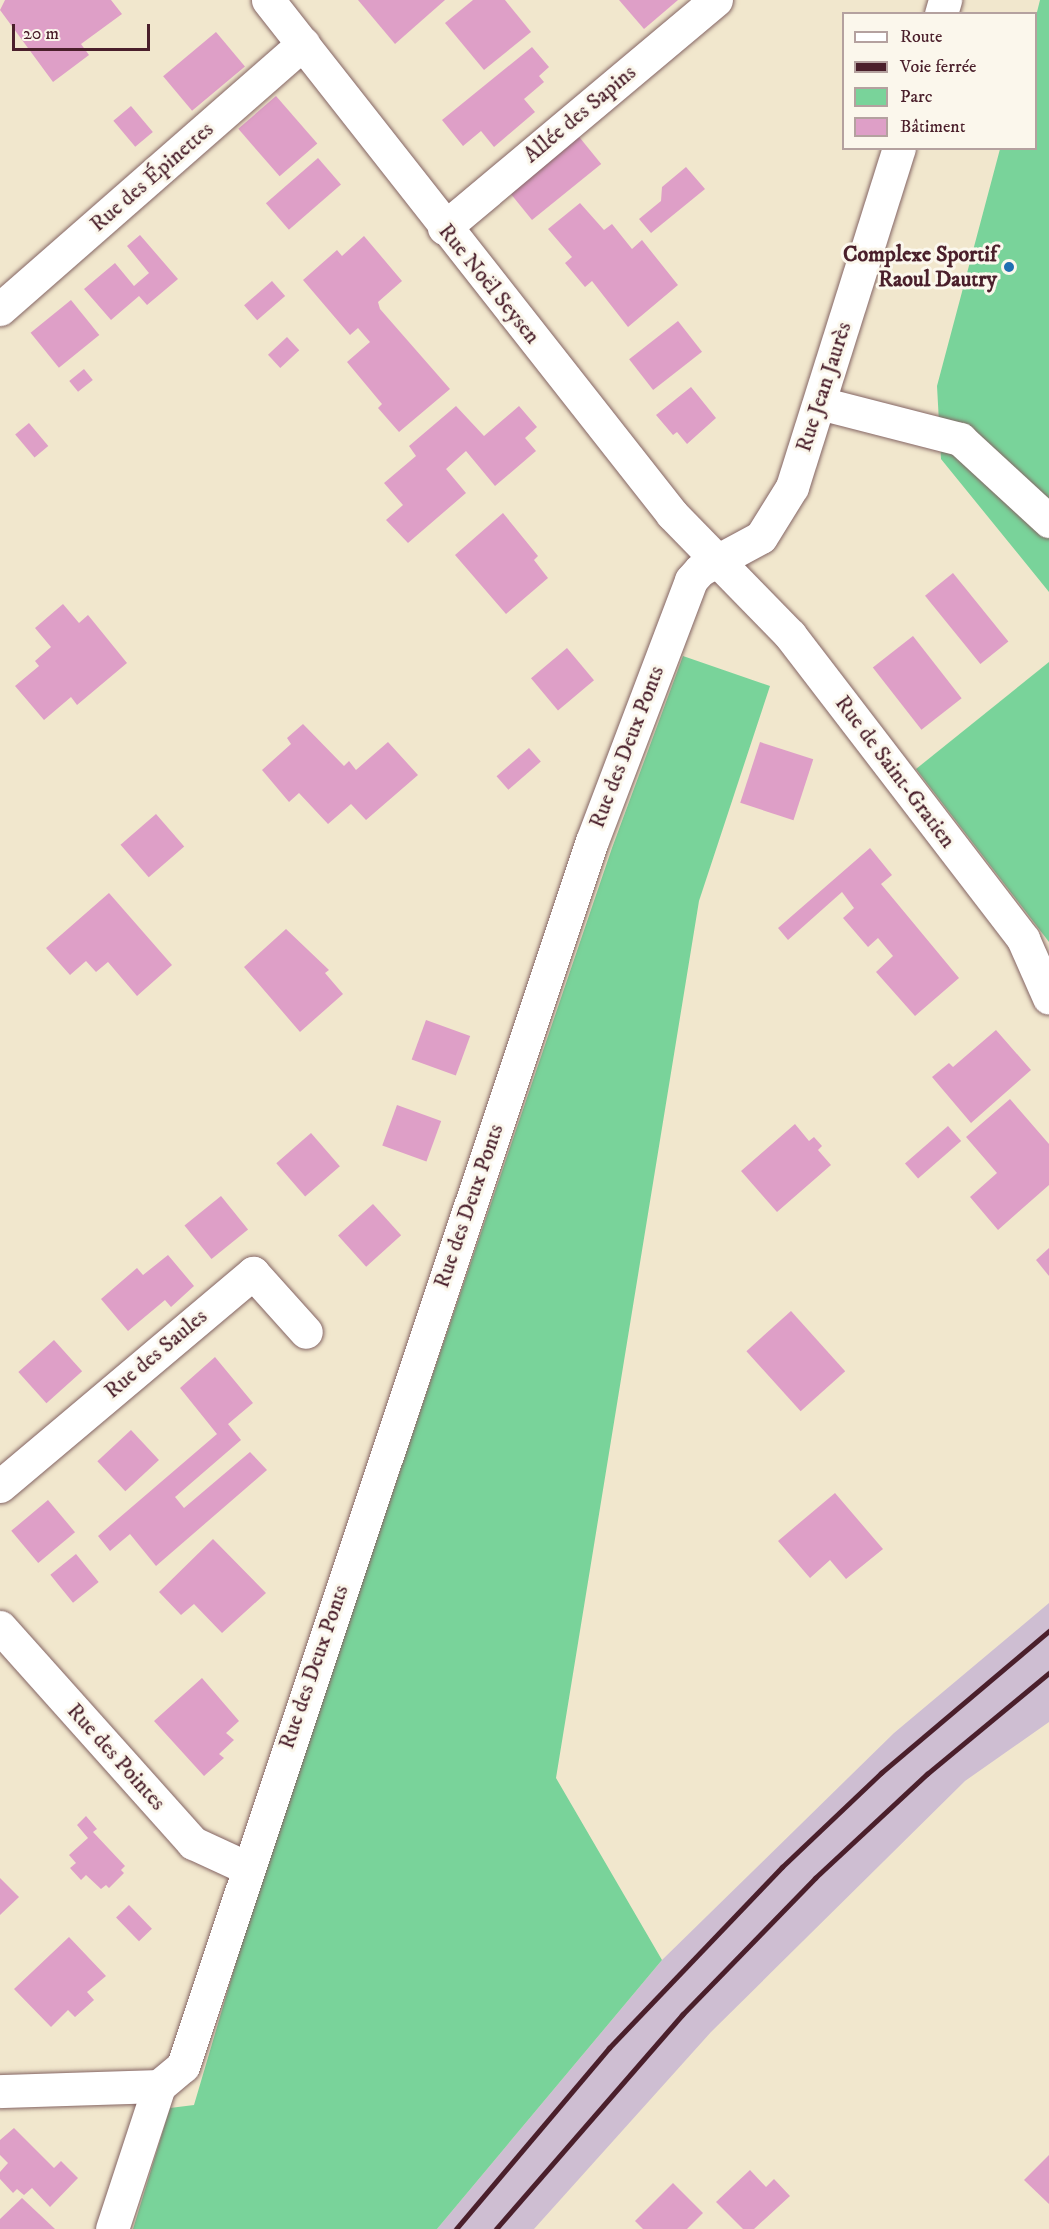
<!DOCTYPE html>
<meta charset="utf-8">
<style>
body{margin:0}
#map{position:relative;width:1049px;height:2229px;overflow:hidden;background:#f1e7cd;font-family:"IM FELL DW Pica",serif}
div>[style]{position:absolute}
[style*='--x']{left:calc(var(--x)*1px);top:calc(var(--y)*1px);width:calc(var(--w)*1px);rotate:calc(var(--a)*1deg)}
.industrial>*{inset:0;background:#cebed2}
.green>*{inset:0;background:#79d39a}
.building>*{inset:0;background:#de9fc7;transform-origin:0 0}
.roads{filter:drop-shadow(0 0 2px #846564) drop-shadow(0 0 2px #846564)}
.minor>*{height:33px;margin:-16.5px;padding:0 16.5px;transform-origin:16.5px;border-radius:16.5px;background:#fff}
.rail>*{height:4.5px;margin:-2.25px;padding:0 2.25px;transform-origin:2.25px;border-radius:2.25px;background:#4a1f2b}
.dots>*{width:16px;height:16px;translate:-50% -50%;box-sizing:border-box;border:3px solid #fbf7ec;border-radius:50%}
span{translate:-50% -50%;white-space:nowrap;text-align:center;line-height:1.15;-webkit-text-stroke:6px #fbf7ec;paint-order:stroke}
.street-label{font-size:22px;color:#4a1f2b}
.poi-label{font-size:22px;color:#4a1f2b;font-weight:700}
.right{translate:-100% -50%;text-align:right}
.legend{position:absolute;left:842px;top:12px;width:195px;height:138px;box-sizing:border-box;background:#fbf7ec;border:2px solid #b4a19f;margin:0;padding:8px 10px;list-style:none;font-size:18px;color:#4a1f2b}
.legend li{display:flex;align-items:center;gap:12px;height:30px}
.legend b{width:30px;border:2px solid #b4a19f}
.scale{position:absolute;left:12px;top:24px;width:138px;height:27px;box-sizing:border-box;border:3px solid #4a1f2b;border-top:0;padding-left:8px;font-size:18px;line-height:21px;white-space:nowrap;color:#4a1f2b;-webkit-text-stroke:4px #fbf7ec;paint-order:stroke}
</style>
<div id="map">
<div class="industrial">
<div style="clip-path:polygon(1049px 1603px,1049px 1722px,965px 1781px,711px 2032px,534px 2229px,437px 2229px,662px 1960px,894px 1733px)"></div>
</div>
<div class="green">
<div style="clip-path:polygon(1040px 0,1049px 0,1049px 592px,941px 459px,937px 386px,1000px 149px,1036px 148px,1036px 16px)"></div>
<div style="clip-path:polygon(683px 656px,770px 686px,699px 901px,556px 1778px,662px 1960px,437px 2229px,133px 2229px,170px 2108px,194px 2105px,257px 1891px,612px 848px)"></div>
<div style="clip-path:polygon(1049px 662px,1049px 942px,916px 769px)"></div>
</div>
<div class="building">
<div style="clip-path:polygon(5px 0,111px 0,122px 14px,81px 44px,89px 55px,53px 82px,0 10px)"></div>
<div style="clip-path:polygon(358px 0,445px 0,395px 44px)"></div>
<div style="clip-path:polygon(473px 0,505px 0,531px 32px,484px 70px,445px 23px)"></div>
<div style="clip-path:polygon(619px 0,678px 0,644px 29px)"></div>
<div style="left:216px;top:32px;width:45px;height:69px;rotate:50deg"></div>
<div style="clip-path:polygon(532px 47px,549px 67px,539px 76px,544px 82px,524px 99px,535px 112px,494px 147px,481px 131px,463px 146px,442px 120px)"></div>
<div style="left:276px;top:96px;width:63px;height:50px;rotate:49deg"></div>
<div style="left:131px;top:106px;width:34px;height:23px;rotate:50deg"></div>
<div style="left:576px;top:133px;width:40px;height:89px;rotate:51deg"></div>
<div style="left:318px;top:158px;width:35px;height:69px;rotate:49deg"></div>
<div style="clip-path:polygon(686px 167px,705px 189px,651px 233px,639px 219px,661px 201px,662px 187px)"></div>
<div style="clip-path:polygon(580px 203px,604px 230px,612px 224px,632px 249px,642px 240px,678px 285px,628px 327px,592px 281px,585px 287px,565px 263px,572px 257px,548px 229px)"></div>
<div style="clip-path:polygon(140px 235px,178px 279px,147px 305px,139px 296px,111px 320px,84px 289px,115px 263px,134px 286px,149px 273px,127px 246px)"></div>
<div style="clip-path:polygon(364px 236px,402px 281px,378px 302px,380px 309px,450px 389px,399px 432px,378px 408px,382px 404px,347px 362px,370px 342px,358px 328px,350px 335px,303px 280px,337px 250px,342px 256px)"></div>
<div style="left:272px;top:281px;width:20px;height:37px;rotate:49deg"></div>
<div style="left:71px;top:300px;width:45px;height:52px;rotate:51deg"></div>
<div style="left:678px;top:321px;width:39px;height:62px;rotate:52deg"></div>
<div style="left:287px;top:337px;width:18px;height:26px;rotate:47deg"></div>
<div style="left:84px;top:369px;width:14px;height:19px;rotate:51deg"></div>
<div style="clip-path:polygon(691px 387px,716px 418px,687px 444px,677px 432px,673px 435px,656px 415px)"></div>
<div style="clip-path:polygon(456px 406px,484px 436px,519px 406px,537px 427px,525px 438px,536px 451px,495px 486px,466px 451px,446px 469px,466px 493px,408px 543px,386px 520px,403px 505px,384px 483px,416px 456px,409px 446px)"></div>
<div style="left:29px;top:423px;width:30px;height:18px;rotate:50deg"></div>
<div style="clip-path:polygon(503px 513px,538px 556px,534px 560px,548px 578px,506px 614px,455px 555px)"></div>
<div style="left:953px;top:573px;width:88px;height:36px;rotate:51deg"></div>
<div style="clip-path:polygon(63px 604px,79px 623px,88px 615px,127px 663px,77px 705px,71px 697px,44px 720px,15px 686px,39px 666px,35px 661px,51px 647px,35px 628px)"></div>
<div style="left:913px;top:636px;width:79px;height:51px;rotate:52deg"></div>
<div style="left:567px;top:648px;width:42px;height:47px;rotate:50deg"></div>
<div style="clip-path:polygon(303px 724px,344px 766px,349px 761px,356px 770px,388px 742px,418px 775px,366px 820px,351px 804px,328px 824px,299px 793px,289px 802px,262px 770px,291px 744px,287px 738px)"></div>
<div style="left:760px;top:742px;width:56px;height:64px;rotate:18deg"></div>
<div style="left:529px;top:748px;width:18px;height:43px;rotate:49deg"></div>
<div style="left:156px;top:814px;width:43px;height:47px;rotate:49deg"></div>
<div style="clip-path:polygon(870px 848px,892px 875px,881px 884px,959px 978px,915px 1016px,876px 972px,893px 956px,878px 938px,868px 947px,843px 918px,854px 908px,842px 892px,788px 940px,778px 928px)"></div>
<div style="clip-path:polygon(109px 893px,172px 965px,137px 996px,108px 962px,96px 972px,86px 961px,70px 975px,46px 948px)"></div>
<div style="clip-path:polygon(286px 929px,329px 970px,325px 973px,343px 994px,300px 1032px,244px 967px)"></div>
<div style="left:426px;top:1020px;width:47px;height:42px;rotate:20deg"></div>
<div style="clip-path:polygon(996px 1030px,1031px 1070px,971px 1123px,932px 1077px,949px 1063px,953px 1067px)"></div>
<div style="clip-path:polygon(1010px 1099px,1049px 1144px,1049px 1185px,998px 1230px,970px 1197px,997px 1173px,966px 1137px)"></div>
<div style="left:397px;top:1105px;width:47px;height:43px;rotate:20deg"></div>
<div style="clip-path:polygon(795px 1124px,809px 1141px,814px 1137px,822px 1146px,818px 1150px,831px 1165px,777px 1212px,741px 1171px)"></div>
<div style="left:948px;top:1126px;width:20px;height:57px;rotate:49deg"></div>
<div style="left:311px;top:1133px;width:44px;height:46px;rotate:49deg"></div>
<div style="left:221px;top:1196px;width:43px;height:47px;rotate:51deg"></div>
<div style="left:373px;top:1204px;width:42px;height:47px;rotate:48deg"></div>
<div style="clip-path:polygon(1049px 1248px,1049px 1276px,1036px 1260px)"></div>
<div style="clip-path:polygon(168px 1255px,194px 1286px,171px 1307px,165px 1300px,128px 1331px,101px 1299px,137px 1268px,143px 1275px)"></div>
<div style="left:791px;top:1311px;width:81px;height:60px;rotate:48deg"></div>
<div style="left:54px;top:1340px;width:42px;height:48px;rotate:48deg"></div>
<div style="clip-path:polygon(215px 1357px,253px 1403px,228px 1424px,241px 1440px,175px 1497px,184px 1508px,250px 1452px,267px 1470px,156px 1566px,130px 1534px,110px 1551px,98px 1536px,217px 1434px,180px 1388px)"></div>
<div style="left:131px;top:1430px;width:41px;height:46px;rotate:47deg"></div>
<div style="clip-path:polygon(835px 1493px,883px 1549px,846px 1579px,830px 1560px,810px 1578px,778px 1541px)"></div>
<div style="left:48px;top:1500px;width:42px;height:48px;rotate:50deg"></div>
<div style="clip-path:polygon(213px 1539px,266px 1593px,222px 1633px,194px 1604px,181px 1615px,159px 1592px)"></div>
<div style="left:76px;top:1554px;width:36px;height:33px;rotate:51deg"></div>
<div style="clip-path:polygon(202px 1678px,239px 1721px,226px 1733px,234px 1740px,219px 1754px,224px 1758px,204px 1776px,154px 1721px)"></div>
<div style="clip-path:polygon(86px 1816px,97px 1829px,93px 1832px,125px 1866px,121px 1870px,124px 1873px,109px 1888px,106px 1885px,101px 1889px,86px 1875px,81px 1880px,70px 1868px,76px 1863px,69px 1855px,88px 1838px,77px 1825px)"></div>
<div style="clip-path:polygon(0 1878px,19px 1897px,0 1915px)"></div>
<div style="left:129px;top:1905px;width:33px;height:18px;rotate:46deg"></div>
<div style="clip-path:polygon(69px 1937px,106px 1976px,87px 1992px,94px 2000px,75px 2017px,68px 2010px,51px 2027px,14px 1989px)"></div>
<div style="clip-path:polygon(14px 2128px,54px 2168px,61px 2161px,78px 2178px,50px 2207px,32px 2188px,24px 2195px,17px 2189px,13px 2193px,0 2179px,0 2172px,8px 2163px,0 2155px,0 2140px)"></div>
<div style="clip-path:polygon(1049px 2155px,1049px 2204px,1024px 2180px)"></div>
<div style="clip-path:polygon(750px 2170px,766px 2187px,774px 2179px,790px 2196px,754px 2229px,743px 2229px,716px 2202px)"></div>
<div style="clip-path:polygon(673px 2183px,703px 2213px,687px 2229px,643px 2229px,635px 2221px)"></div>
<div style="clip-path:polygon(22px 2198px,55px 2229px,0 2229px,0 2219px)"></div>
</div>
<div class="roads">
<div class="minor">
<div style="--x:268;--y:0;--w:654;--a:51.83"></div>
<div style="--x:672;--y:514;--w:169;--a:45.7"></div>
<div style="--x:790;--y:635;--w:383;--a:52.5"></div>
<div style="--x:1023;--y:939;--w:64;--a:66.2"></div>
<div style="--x:941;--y:14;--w:15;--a:-74"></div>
<div style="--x:444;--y:228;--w:355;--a:-40"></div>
<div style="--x:0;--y:309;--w:403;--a:-41.2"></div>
<div style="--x:820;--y:403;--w:145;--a:14.4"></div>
<div style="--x:960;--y:439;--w:121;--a:42.7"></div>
<div style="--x:0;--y:1486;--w:331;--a:-40.1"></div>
<div style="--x:253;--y:1273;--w:79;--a:48.1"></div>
<div style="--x:0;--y:1627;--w:290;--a:48.2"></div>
<div style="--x:193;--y:1843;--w:60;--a:24.8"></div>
<div style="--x:0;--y:2091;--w:159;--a:-1.8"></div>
<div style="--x:112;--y:2229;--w:151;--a:-71.8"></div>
<div style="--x:159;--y:2086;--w:31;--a:-40"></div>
<div style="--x:183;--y:2066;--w:1291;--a:-71.54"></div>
<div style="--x:592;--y:841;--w:279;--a:-69.2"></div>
<div style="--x:691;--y:580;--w:13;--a:-48"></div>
<div style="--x:700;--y:570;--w:69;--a:-28.4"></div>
<div style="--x:761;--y:537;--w:59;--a:-58.2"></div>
<div style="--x:792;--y:487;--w:355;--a:-72.5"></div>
</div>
</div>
<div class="rail">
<div style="--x:456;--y:2229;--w:237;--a:-49.8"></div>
<div style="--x:609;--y:2048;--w:250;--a:-46.3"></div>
<div style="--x:782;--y:1867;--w:137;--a:-43.5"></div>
<div style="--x:881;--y:1773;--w:220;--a:-40.2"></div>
<div style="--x:496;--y:2229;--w:284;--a:-49"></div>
<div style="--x:682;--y:2015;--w:191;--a:-45.8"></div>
<div style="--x:815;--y:1878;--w:153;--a:-42.9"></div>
<div style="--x:927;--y:1774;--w:158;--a:-39.6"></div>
</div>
<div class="dots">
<div style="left:1009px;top:267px;background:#1f6fb2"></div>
</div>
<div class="street-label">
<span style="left:580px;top:114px;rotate:-40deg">Allée des Sapins</span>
<span style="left:152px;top:177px;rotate:-41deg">Rue des Épinettes</span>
<span style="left:489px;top:284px;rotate:51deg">Rue Noël Seysen</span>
<span style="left:824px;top:387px;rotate:-72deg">Rue Jean Jaurès</span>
<span style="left:627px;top:747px;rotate:-69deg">Rue des Deux Ponts</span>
<span style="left:895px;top:772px;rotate:53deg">Rue de Saint-Gratien</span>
<span style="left:469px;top:1206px;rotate:-71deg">Rue des Deux Ponts</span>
<span style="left:156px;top:1354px;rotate:-40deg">Rue des Saules</span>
<span style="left:314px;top:1667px;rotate:-71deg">Rue des Deux Ponts</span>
<span style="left:116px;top:1757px;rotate:48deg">Rue des Pointes</span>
</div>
<div class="poi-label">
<span class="right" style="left:997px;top:267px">Complexe Sportif<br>Raoul Dautry</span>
</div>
<ul class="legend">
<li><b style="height:8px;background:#fff"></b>Route</li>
<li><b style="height:8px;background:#4a1f2b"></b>Voie ferrée</li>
<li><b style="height:16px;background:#79d39a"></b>Parc</li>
<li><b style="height:16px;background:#de9fc7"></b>Bâtiment</li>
</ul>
<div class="scale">20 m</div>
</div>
